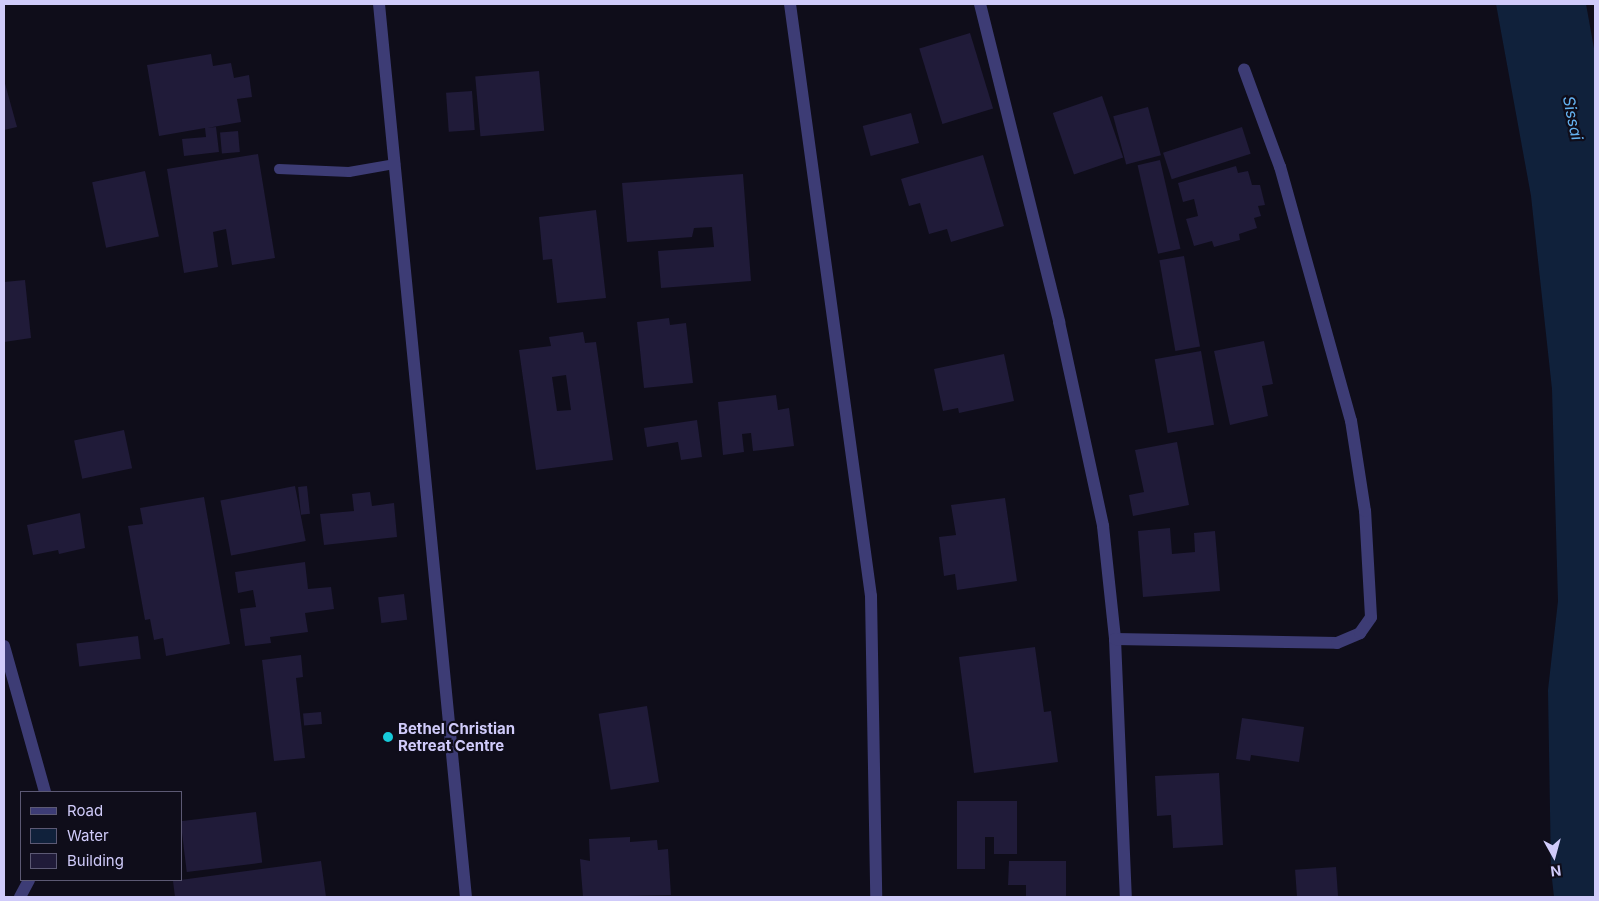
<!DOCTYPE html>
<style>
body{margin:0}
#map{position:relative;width:1599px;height:901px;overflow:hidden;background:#0f0d1a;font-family:Inter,sans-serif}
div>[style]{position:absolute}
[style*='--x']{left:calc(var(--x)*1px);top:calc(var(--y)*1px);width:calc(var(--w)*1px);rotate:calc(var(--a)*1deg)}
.water>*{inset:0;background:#10213b}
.building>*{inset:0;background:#201b39;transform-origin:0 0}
.service>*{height:10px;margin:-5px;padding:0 5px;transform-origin:5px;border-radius:5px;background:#3d3c75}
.minor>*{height:12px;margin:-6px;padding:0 6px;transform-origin:6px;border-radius:6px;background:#3d3c75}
.dots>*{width:14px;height:14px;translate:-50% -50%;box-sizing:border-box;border:2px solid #0f0d1a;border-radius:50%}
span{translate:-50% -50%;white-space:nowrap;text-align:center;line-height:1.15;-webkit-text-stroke:4.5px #0f0d1a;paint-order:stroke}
.poi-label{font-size:15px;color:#d0cbfa;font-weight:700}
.left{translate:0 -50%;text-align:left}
.water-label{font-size:16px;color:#64b1ef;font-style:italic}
.frame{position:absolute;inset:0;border:5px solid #d0cbfa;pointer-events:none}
.legend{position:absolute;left:20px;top:791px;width:162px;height:90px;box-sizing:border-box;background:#0f0d1a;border:1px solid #5c5974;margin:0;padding:6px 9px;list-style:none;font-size:15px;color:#d0cbfa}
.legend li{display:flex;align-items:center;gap:10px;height:25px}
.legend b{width:25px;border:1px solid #5c5974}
.north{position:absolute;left:1529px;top:831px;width:50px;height:50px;-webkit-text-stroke:4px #0f0d1a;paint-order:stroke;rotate:173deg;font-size:14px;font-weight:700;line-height:20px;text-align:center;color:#d0cbfa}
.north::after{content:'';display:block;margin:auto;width:18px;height:22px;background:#d0cbfa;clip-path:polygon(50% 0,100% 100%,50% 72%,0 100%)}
</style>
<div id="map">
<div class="water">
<div style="clip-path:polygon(1496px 4px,1586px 4px,1595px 54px,1595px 897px,1554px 897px,1551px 870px,1548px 690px,1558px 601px,1552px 389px,1531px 196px)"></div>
</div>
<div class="building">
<div style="left:970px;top:33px;width:79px;height:53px;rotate:73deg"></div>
<div style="clip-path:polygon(211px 54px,213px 66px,231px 63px,234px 78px,249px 75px,252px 97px,237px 99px,241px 122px,207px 128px,216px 127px,219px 152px,184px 156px,182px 139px,206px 137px,205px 128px,159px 136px,147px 65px)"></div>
<div style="left:539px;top:71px;width:60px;height:64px;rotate:85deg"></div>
<div style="clip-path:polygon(4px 80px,17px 127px,4px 130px)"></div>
<div style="left:472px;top:91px;width:39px;height:26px;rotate:86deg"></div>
<div style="left:1102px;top:96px;width:65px;height:52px;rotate:71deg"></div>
<div style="left:1148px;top:107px;width:50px;height:36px;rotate:75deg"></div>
<div style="left:911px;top:113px;width:31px;height:50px;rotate:75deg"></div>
<div style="left:1242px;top:127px;width:28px;height:83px;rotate:72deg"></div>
<div style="left:238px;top:131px;width:21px;height:18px;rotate:85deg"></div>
<div style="clip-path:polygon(258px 154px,275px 258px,232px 265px,226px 229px,213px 232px,218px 267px,184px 273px,167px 169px)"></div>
<div style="clip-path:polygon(983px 155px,1004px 226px,951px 242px,947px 229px,929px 234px,920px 203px,909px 206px,901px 179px)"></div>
<div style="left:1160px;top:160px;width:91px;height:23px;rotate:77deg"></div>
<div style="clip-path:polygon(1236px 166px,1238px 173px,1248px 171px,1252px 185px,1260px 185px,1265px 205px,1258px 206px,1261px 216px,1254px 218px,1257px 228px,1239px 234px,1240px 240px,1214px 247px,1212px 241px,1194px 246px,1186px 219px,1198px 216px,1194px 199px,1183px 202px,1178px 183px)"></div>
<div style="left:145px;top:171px;width:67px;height:54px;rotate:78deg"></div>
<div style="clip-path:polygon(743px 174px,751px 281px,661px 288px,658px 251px,714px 247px,712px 227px,694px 228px,692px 237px,627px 242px,622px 183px)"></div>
<div style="clip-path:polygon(596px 210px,606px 298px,557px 303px,552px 259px,543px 260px,539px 217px)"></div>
<div style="left:1184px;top:256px;width:92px;height:25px;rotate:80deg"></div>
<div style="clip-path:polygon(25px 280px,31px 338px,4px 342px,4px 282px)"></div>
<div style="clip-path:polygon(669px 318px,670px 325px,686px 323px,693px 383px,644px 388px,637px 322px)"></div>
<div style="clip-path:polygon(evenodd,583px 332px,585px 343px,596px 342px,613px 460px,536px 470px,519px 350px,551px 346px,549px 337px,583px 332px,566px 375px,571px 410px,557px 411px,552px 377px,566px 375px)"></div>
<div style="clip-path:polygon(1264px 341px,1273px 384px,1262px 386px,1268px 416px,1230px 425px,1214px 351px)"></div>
<div style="left:1201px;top:351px;width:75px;height:47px;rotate:80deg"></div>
<div style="clip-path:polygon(1004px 354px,1014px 401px,959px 413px,958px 408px,943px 411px,934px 369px)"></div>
<div style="clip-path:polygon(776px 395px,778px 410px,789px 408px,794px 446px,753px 451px,751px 433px,742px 434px,744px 452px,723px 455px,718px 402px)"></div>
<div style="clip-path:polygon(697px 420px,702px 457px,681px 460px,678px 442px,647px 447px,644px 428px)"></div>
<div style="left:124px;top:430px;width:39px;height:51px;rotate:78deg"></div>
<div style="clip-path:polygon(1177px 442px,1189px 505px,1133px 516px,1129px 495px,1144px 492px,1135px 450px)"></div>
<div style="left:295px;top:486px;width:56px;height:76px;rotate:79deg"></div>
<div style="left:307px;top:486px;width:28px;height:9px;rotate:84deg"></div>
<div style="clip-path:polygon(370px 492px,372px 506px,394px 503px,397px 537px,324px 545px,320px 514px,354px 511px,352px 494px)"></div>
<div style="clip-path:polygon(204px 497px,230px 644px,166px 656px,163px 638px,154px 640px,150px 619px,145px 620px,128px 526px,143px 524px,140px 508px)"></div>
<div style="clip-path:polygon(1005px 498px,1017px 581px,957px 590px,955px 574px,944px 576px,939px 537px,956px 535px,951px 505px)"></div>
<div style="clip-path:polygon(80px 513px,85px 548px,59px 554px,58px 550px,33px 555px,27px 525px)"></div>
<div style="clip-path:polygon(1170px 528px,1172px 554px,1195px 552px,1194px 533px,1215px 531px,1220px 591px,1143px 597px,1138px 531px)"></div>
<div style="clip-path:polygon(305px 562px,308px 589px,331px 587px,334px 609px,305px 613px,308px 632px,270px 637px,271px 643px,245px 646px,240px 609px,256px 607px,253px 590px,238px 593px,235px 572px)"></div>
<div style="left:404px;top:594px;width:26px;height:26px;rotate:83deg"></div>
<div style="left:138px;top:636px;width:23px;height:62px;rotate:83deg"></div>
<div style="clip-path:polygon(1035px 647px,1044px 712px,1051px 711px,1058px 762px,974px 773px,959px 657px)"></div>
<div style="clip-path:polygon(301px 655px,303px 677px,296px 678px,305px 758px,274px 761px,262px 660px)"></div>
<div style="left:647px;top:706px;width:77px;height:49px;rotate:81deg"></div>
<div style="left:321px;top:712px;width:12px;height:18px;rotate:85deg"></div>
<div style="clip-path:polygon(1242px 718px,1304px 727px,1299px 762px,1251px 755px,1250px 761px,1236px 759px)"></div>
<div style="clip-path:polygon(1219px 773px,1223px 845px,1173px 848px,1171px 815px,1157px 816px,1155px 776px)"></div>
<div style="clip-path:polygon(957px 801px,1017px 801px,1017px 854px,994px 854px,994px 837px,985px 837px,985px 869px,957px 869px)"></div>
<div style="left:256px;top:812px;width:51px;height:76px;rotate:83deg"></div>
<div style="clip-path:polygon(630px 837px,630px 842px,657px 840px,658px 850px,668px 849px,671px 895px,583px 897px,580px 859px,590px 861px,589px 839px)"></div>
<div style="clip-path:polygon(321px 861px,326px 897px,175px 897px,173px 881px)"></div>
<div style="clip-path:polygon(1009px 861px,1066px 861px,1066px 897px,1026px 897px,1026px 885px,1008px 885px)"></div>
<div style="left:1336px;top:867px;width:30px;height:41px;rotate:86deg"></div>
</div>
<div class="service">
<div style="--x:279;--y:169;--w:70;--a:2.5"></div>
<div style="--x:349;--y:172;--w:47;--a:-9.9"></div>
</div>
<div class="minor">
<div style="--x:379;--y:4;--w:897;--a:84.44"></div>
<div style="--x:790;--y:4;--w:598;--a:82.21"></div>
<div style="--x:871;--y:596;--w:301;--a:89"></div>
<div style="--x:980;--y:4;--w:328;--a:76"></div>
<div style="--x:1059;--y:322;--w:209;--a:77.8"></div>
<div style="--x:1103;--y:526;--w:114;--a:83.9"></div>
<div style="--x:1115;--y:639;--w:258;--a:87.6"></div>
<div style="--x:1115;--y:639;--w:222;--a:1"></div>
<div style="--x:1337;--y:643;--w:25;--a:-23"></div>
<div style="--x:1360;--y:633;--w:19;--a:-55"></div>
<div style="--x:1371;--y:617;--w:106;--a:-93.2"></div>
<div style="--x:1365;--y:511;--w:91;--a:-98.8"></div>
<div style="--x:1351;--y:421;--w:264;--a:-105.6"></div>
<div style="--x:1280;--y:167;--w:104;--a:-110.2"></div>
<div style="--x:4;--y:646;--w:152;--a:74.3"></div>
<div style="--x:20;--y:897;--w:19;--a:-62"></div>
</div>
<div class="dots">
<div style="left:388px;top:737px;background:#17cada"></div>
</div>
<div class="poi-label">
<span class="left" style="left:398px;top:737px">Bethel Christian<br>Retreat Centre</span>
</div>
<div class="water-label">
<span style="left:1573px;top:118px;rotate:78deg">Sissai</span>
</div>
<div class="frame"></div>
<ul class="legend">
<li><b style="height:6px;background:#3d3c75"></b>Road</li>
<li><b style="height:14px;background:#10213b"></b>Water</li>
<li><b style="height:14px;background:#201b39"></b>Building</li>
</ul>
<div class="north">N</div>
</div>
